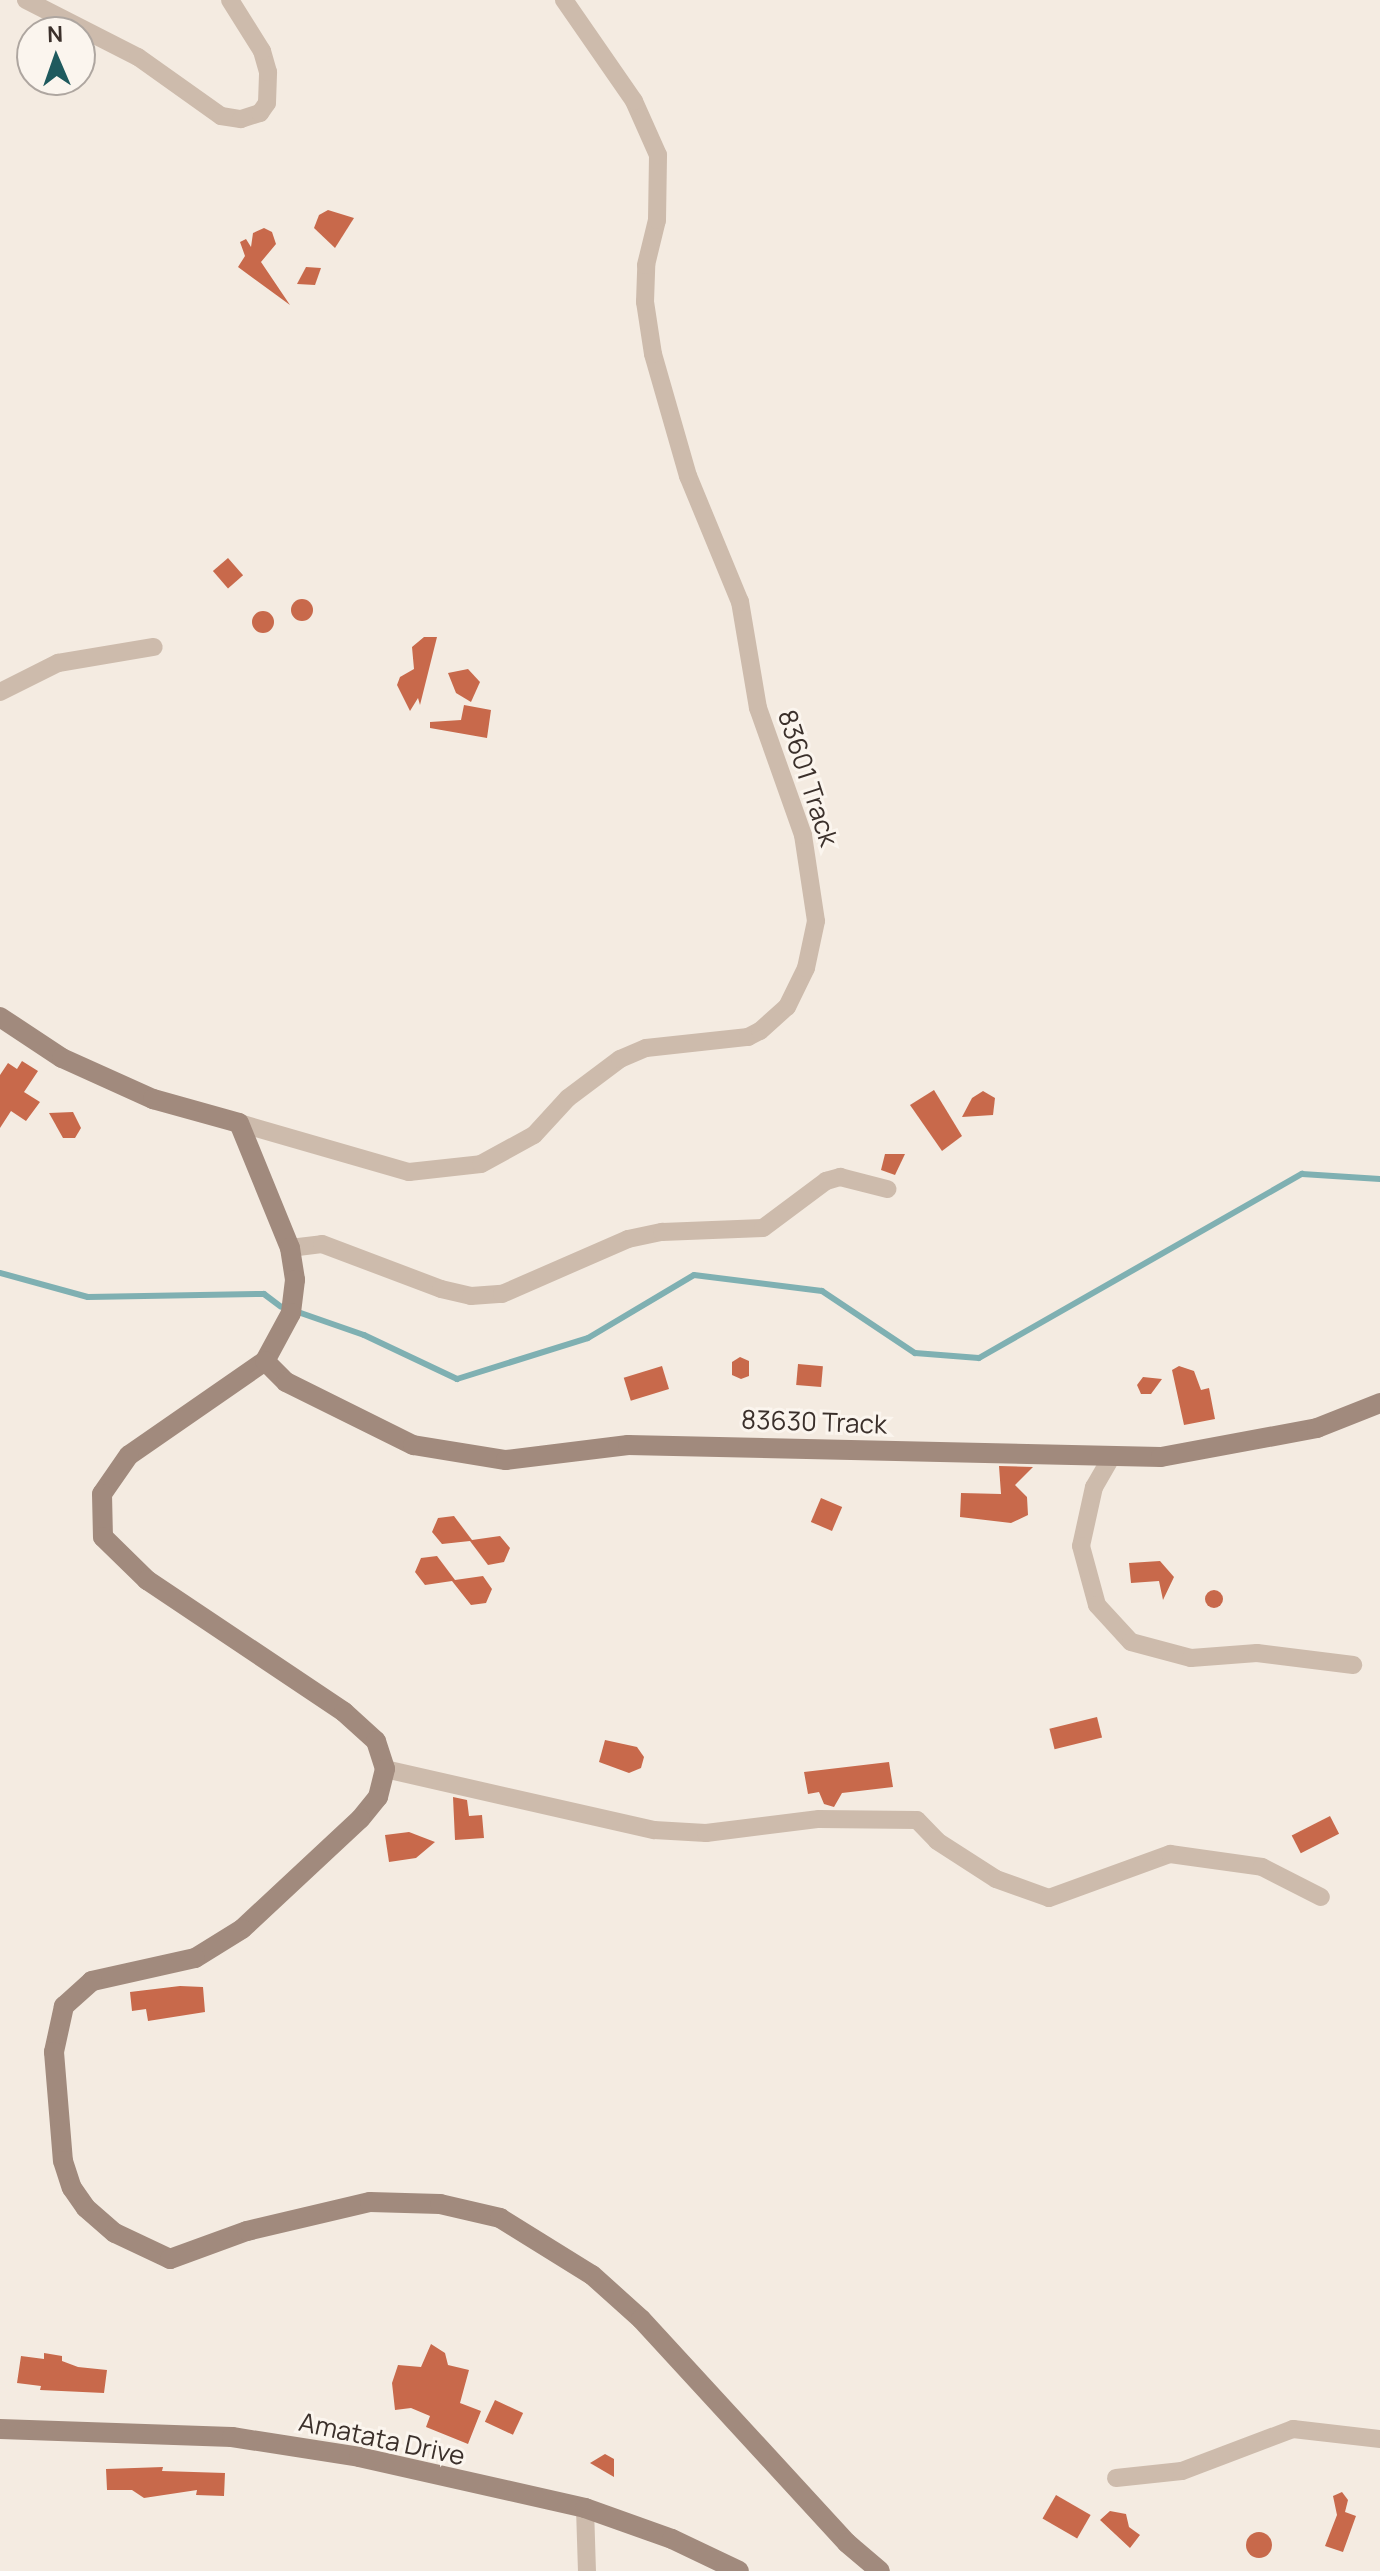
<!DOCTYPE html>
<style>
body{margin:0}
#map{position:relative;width:1380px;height:2571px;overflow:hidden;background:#f4ebe1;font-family:Manrope,sans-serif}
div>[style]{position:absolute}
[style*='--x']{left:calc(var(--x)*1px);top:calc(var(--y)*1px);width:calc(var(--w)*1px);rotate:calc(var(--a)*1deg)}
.stream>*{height:6px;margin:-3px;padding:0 3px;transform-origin:3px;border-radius:3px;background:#7fb0b2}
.building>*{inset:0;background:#c8694b;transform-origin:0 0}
.round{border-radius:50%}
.street>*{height:18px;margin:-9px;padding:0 9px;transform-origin:9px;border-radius:9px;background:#cdbbac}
.secondary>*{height:20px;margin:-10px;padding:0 10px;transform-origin:10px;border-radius:10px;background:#a18a7d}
span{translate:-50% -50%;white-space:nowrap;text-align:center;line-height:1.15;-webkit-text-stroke:6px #fbf5ee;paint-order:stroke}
.street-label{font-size:26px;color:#3b302b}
.north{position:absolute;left:16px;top:16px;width:80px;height:80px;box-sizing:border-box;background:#fbf5ee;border:2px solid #aea6a0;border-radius:50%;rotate:358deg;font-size:22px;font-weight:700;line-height:32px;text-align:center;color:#3b302b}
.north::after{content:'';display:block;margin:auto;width:28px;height:36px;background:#1f5a5e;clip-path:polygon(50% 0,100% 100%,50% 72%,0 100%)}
</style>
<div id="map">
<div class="stream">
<div style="--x:0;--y:1273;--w:91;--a:15.3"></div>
<div style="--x:88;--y:1297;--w:176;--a:-1"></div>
<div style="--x:264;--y:1294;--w:21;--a:37"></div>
<div style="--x:295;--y:1311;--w:73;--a:19.2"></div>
<div style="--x:364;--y:1335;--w:103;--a:25.3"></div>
<div style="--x:457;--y:1379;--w:137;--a:-17.4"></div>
<div style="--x:588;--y:1338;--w:123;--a:-30.7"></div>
<div style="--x:694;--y:1275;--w:129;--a:7.1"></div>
<div style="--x:822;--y:1291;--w:112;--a:33.7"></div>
<div style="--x:915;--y:1353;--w:64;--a:4.5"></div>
<div style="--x:979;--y:1358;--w:372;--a:-29.7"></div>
<div style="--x:1302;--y:1174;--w:78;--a:3.7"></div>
</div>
<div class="building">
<div style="clip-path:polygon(328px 210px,354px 218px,335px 248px,314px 228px,319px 215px)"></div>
<div style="clip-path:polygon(264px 228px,272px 232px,276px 244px,261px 262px,290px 305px,238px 267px,245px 256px,240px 242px,246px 239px,251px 247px,253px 233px)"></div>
<div style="clip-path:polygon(306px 267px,321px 268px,315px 285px,297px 284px)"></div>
<div style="left:228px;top:558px;width:23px;height:20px;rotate:49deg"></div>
<div class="round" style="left:291px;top:599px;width:22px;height:22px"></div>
<div class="round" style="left:252px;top:611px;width:22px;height:22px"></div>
<div style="clip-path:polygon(424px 637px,437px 637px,420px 705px,418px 698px,410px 711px,397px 685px,400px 677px,414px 669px,412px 647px)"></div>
<div style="clip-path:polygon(468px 669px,480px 682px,471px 702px,456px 693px,448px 673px)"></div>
<div style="clip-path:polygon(464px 705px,491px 710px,487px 738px,430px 728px,430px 722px,461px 720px)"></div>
<div style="clip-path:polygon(22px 1061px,38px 1071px,24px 1092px,40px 1102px,26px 1121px,11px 1111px,0 1128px,0 1075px,8px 1063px,17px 1069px)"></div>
<div style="clip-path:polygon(934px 1090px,962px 1136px,942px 1151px,910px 1105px)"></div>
<div style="clip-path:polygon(983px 1091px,995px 1098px,993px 1115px,962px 1117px,972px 1098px)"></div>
<div style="clip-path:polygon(73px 1112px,81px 1128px,75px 1138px,63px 1138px,49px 1113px)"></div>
<div style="clip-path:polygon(885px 1154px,905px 1154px,895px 1175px,881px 1170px)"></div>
<div style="clip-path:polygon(740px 1357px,749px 1361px,749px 1376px,741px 1379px,732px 1375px,732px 1362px)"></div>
<div style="left:798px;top:1364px;width:25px;height:21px;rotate:5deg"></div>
<div style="left:662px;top:1366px;width:24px;height:40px;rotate:73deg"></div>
<div style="clip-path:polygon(1179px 1366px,1194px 1371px,1201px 1390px,1209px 1388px,1215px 1419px,1184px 1425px,1172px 1370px)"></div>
<div style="clip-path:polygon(1143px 1377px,1162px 1379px,1151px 1394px,1141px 1394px,1137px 1385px)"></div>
<div style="clip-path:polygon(999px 1466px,1033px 1467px,1015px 1485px,1027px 1497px,1028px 1515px,1011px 1523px,960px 1517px,961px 1493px,1001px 1494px)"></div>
<div style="left:821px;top:1498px;width:23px;height:26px;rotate:23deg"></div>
<div style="clip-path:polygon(454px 1516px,472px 1540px,500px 1536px,510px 1548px,504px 1562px,488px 1565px,470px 1541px,442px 1544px,432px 1532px,438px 1518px)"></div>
<div style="clip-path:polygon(437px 1556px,455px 1580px,483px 1576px,492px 1589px,486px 1603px,471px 1605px,452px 1581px,425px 1585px,415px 1572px,421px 1558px)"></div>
<div style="clip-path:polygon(1160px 1561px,1174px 1577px,1163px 1600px,1159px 1581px,1131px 1583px,1129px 1563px)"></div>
<div class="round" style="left:1205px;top:1590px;width:18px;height:18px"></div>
<div style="left:1097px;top:1717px;width:21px;height:49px;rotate:76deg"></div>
<div style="clip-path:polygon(605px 1740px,637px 1747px,644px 1757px,641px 1768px,629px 1773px,599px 1762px)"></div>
<div style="clip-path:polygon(889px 1762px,893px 1787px,842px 1793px,834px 1807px,824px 1804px,819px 1792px,808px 1794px,804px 1772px)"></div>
<div style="clip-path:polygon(453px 1797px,467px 1800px,469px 1816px,482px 1815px,484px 1838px,455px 1840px)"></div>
<div style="left:1330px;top:1816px;width:20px;height:43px;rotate:63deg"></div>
<div style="clip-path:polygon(409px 1832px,435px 1842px,416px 1858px,389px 1862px,385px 1835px)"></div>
<div style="clip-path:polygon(180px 1986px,203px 1987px,205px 2012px,148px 2021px,146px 2009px,132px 2011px,130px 1992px)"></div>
<div style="clip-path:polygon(431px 2344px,445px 2353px,448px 2365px,469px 2370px,460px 2403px,481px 2411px,468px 2444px,426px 2427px,430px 2416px,411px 2408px,395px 2410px,392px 2383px,398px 2365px,421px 2367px)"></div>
<div style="clip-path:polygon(44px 2353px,62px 2356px,62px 2361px,78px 2367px,107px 2370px,104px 2393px,40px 2390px,41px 2386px,17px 2383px,21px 2356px,44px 2359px)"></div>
<div style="left:495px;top:2400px;width:31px;height:24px;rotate:25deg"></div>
<div style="clip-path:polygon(605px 2454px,614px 2459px,614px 2477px,590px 2463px)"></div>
<div style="clip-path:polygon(163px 2467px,162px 2471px,225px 2473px,224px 2496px,196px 2495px,197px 2490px,144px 2498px,132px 2490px,107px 2490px,106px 2469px)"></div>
<div style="clip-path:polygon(1342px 2492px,1348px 2500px,1345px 2512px,1356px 2516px,1343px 2552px,1325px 2546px,1337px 2515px,1333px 2496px)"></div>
<div style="left:1056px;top:2495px;width:40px;height:27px;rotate:30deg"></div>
<div style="clip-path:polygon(1110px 2511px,1126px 2514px,1129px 2527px,1140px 2535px,1130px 2548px,1100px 2520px)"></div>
<div class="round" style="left:1246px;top:2532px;width:26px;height:26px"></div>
</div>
<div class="street">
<div style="--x:26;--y:0;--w:126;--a:27"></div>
<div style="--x:138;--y:57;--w:102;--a:35.4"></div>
<div style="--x:221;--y:116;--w:20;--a:9"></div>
<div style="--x:241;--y:119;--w:20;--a:-18"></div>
<div style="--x:260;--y:113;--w:12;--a:-55"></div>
<div style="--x:267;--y:103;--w:31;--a:-88"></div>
<div style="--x:268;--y:72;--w:22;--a:-106"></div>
<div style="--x:262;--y:51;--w:60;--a:-122.1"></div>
<div style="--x:0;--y:692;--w:65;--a:-26.6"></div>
<div style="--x:58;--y:663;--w:97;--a:-9.5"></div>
<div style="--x:239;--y:1123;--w:177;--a:16.1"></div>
<div style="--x:409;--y:1172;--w:72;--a:-6.3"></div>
<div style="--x:481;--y:1164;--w:60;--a:-28.7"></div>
<div style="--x:534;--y:1135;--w:50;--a:-47.4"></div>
<div style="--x:568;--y:1098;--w:65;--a:-36.9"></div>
<div style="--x:620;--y:1059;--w:28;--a:-23"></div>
<div style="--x:646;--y:1048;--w:103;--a:-6.2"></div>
<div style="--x:748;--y:1037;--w:13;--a:-27"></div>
<div style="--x:760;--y:1031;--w:36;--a:-42"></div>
<div style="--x:787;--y:1007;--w:43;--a:-64"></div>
<div style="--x:806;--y:968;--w:48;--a:-78"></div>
<div style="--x:816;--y:921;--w:87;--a:-98.6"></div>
<div style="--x:803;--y:835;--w:135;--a:-109.5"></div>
<div style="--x:758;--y:708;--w:108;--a:-99.6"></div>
<div style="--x:740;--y:602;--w:136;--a:-112.4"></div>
<div style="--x:688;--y:476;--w:127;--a:-106"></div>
<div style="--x:653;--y:354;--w:53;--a:-98.7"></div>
<div style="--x:645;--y:302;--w:37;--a:-88"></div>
<div style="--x:646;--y:265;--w:46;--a:-76.3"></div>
<div style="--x:657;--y:220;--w:65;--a:-89.1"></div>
<div style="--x:658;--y:155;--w:59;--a:-114"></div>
<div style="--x:634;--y:101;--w:123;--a:-124.7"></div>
<div style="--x:290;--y:1248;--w:32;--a:-7"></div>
<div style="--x:322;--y:1244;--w:127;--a:20.7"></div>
<div style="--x:441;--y:1289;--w:31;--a:13"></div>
<div style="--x:471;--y:1296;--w:31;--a:-4"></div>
<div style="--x:502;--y:1294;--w:137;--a:-23.6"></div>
<div style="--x:628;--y:1239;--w:35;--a:-12"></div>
<div style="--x:662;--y:1232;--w:101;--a:-2.3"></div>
<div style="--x:763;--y:1228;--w:79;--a:-36.7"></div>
<div style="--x:826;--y:1181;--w:15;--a:-16"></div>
<div style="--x:840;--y:1177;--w:49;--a:14.3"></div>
<div style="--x:1112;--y:1456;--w:36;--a:120"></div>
<div style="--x:1094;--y:1487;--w:60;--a:102.4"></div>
<div style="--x:1081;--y:1546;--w:61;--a:74.8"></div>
<div style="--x:1097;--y:1605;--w:50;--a:47.4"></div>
<div style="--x:1131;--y:1642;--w:62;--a:14.9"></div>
<div style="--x:1191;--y:1658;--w:66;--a:-4.3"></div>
<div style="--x:1257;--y:1653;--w:97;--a:7.1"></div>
<div style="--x:385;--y:1769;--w:276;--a:12.8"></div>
<div style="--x:654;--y:1830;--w:52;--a:3.3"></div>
<div style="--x:706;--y:1833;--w:114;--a:-7.1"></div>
<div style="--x:819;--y:1819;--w:98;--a:0.6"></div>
<div style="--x:917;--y:1820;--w:29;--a:46"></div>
<div style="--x:937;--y:1841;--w:70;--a:32.8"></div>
<div style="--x:996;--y:1879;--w:56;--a:19.7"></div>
<div style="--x:1049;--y:1898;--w:129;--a:-20"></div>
<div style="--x:1170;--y:1854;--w:93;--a:8"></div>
<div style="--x:1262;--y:1867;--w:66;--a:27"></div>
<div style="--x:1116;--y:2478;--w:66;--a:-6.1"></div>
<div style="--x:1182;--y:2471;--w:119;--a:-20.7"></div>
<div style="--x:1293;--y:2429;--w:88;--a:6.6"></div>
<div style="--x:585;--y:2508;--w:63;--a:88.2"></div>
</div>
<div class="secondary">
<div style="--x:0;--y:1017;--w:74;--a:33.5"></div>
<div style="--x:62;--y:1058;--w:100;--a:24.3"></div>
<div style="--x:153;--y:1099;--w:89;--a:15.6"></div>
<div style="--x:239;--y:1123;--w:135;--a:67.8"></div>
<div style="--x:290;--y:1248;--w:32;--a:81"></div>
<div style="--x:295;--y:1280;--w:33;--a:97"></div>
<div style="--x:291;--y:1313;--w:55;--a:118.4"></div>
<div style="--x:265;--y:1361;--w:165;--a:145.3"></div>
<div style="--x:129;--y:1455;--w:47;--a:124.7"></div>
<div style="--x:102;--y:1494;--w:43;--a:88.7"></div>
<div style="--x:103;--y:1537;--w:62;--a:44.3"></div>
<div style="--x:147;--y:1580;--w:237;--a:33.8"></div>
<div style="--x:344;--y:1712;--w:43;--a:42.2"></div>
<div style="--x:376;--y:1741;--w:29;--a:72"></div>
<div style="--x:385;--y:1769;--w:29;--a:104"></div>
<div style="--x:378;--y:1797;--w:28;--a:129"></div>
<div style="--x:360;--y:1819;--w:161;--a:137"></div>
<div style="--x:242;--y:1929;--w:55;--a:148.3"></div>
<div style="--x:195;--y:1958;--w:106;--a:167.4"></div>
<div style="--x:92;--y:1981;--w:38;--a:138"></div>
<div style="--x:64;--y:2006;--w:47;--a:102.3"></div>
<div style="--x:54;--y:2052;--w:109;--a:85.3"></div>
<div style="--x:63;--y:2161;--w:28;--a:72"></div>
<div style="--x:72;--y:2188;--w:24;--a:55"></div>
<div style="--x:86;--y:2208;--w:38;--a:41"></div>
<div style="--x:115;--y:2233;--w:61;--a:25.3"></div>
<div style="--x:170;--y:2259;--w:82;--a:-20"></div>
<div style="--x:247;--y:2231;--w:126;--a:-13.3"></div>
<div style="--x:370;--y:2202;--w:70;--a:1.6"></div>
<div style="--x:440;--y:2204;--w:62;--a:13.1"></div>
<div style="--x:500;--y:2218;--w:108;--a:31.8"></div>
<div style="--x:592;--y:2275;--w:66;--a:41.9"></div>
<div style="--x:641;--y:2319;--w:304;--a:47.4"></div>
<div style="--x:847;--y:2543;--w:43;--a:40.3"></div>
<div style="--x:265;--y:1361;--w:30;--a:45"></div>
<div style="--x:286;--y:1382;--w:142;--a:26.4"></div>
<div style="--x:413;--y:1445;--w:94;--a:9.2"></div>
<div style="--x:506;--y:1460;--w:123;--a:-7"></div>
<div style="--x:628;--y:1445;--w:533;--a:1.29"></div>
<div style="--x:1161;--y:1457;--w:159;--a:-10.5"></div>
<div style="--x:1317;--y:1428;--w:68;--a:-21.6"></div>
<div style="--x:0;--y:2429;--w:232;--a:2"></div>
<div style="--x:232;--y:2437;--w:129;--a:8.9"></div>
<div style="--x:359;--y:2457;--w:232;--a:12.7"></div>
<div style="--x:585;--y:2508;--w:92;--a:19.6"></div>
<div style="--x:672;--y:2539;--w:74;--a:25.5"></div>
</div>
<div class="street-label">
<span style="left:808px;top:778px;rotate:72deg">83601 Track</span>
<span style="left:814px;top:1422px;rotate:2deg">83630 Track</span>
<span style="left:382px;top:2439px;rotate:12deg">Amatata Drive</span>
</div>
<div class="north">N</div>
</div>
